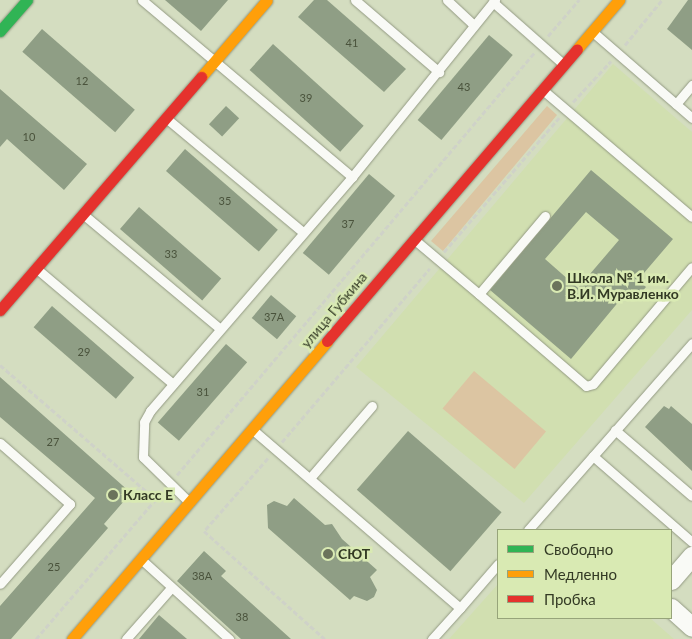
<!DOCTYPE html>
<meta charset="utf-8">
<style>
body{margin:0}
#map{position:relative;width:692px;height:639px;overflow:hidden;background:#d4ddc0;font-family:Lato,sans-serif}
div>[style]{position:absolute}
[style*='--x']{left:calc(var(--x)*1px);top:calc(var(--y)*1px);width:calc(var(--w)*1px);rotate:calc(var(--a)*1deg)}
.built>*{inset:0;background:#d1dfb0}
.green>*{inset:0;background:#dcc5a2;transform-origin:0 0}
.building>*{inset:0;background:#8f9e85;transform-origin:0 0}
.path>*{height:3px;margin-top:-1.5px;transform-origin:0;background:repeating-linear-gradient(90deg,#cfd2c8 0 5px,transparent 0 7.5px)}
.roads{filter:drop-shadow(0 0 1px #939a83) drop-shadow(0 0 1px #939a83)}
.lane>*{height:9px;margin:-4.5px;padding:0 4.5px;transform-origin:4.5px;border-radius:4.5px;background:#f9faf6}
.street>*{height:19px;margin:-9.5px;padding:0 9.5px;transform-origin:9.5px;border-radius:9.5px;background:#f9faf6}
.fast>*{height:11px;margin:-5.5px;padding:0 5.5px;transform-origin:5.5px;border-radius:5.5px;background:#30b455}
.slow>*{height:11px;margin:-5.5px;padding:0 5.5px;transform-origin:5.5px;border-radius:5.5px;background:#ff9f0a}
.jam>*{height:11px;margin:-5.5px;padding:0 5.5px;transform-origin:5.5px;border-radius:5.5px;background:#e5322d}
.dots>*{width:14px;height:14px;translate:-50% -50%;box-sizing:border-box;border:2px solid #d9eab3;border-radius:50%}
span{translate:-50% -50%;white-space:nowrap;text-align:center;line-height:1.15;-webkit-text-stroke:5px #d9eab3;paint-order:stroke}
.number-label{font-size:11px;color:#4a533c}
.number-label span{-webkit-text-stroke-width:0}
.poi-label{font-size:14px;color:#333a24;font-weight:700}
.left{translate:0 -50%;text-align:left}
.street-label{font-size:14px;color:#333a24}
.legend{position:absolute;left:497px;top:529px;width:175px;height:90px;box-sizing:border-box;background:#d9eab3;border:1px solid #97a47a;margin:0;padding:6px 9px;list-style:none;font-size:15px;color:#333a24}
.legend li{display:flex;align-items:center;gap:10px;height:25px}
.legend b{width:25px;border:1px solid #97a47a}
</style>
<div id="map">
<div class="built">
<div style="clip-path:polygon(613px 64px,692px 132px,692px 310px,524px 503px,356px 367px)"></div>
<div style="clip-path:polygon(498px 584px,498px 618px,650px 618px,674px 639px,449px 639px)"></div>
</div>
<div class="green">
<div style="clip-path:polygon(547px 106px,557px 115px,443px 251px,431px 241px)"></div>
<div style="left:474px;top:371px;width:94px;height:49px;rotate:40deg"></div>
</div>
<div class="building">
<div style="clip-path:polygon(165px 0,228px 0,201px 31px)"></div>
<div style="clip-path:polygon(314px 0,327px 0,406px 69px,384px 92px,298px 17px)"></div>
<div style="clip-path:polygon(688px 0,692px 0,692px 50px,667px 29px)"></div>
<div style="left:42px;top:29px;width:123px;height:30px;rotate:41deg"></div>
<div style="left:489px;top:35px;width:31px;height:111px;rotate:40deg"></div>
<div style="left:273px;top:44px;width:122px;height:35px;rotate:42deg"></div>
<div style="clip-path:polygon(0 89px,87px 164px,64px 190px,7px 139px,0 147px)"></div>
<div style="left:226px;top:106px;width:18px;height:25px;rotate:43deg"></div>
<div style="left:185px;top:149px;width:123px;height:29px;rotate:41deg"></div>
<div style="clip-path:polygon(evenodd,591px 170px,673px 239px,638px 280px,646px 287px,634px 301px,625px 294px,571px 359px,490px 290px,591px 170px,586px 212px,619px 240px,578px 288px,545px 259px,586px 212px)"></div>
<div style="left:369px;top:174px;width:34px;height:103px;rotate:40deg"></div>
<div style="left:139px;top:207px;width:109px;height:29px;rotate:41deg"></div>
<div style="left:271px;top:295px;width:33px;height:30px;rotate:40deg"></div>
<div style="left:52px;top:306px;width:109px;height:28px;rotate:41deg"></div>
<div style="left:226px;top:344px;width:28px;height:104px;rotate:41deg"></div>
<div style="clip-path:polygon(0 377px,131px 493px,104px 524px,108px 528px,11px 639px,0 639px,0 606px,95px 498px,0 417px)"></div>
<div style="clip-path:polygon(664px 406px,669px 409px,671px 406px,692px 424px,692px 471px,645px 427px)"></div>
<div style="left:408px;top:431px;width:124px;height:78px;rotate:41deg"></div>
<div style="clip-path:polygon(294px 498px,325px 525px,332px 524px,342px 539px,377px 570px,370px 577px,377px 590px,374px 597px,367px 601px,354px 596px,350px 600px,268px 528px,267px 505px,274px 501px,287px 506px)"></div>
<div style="clip-path:polygon(204px 551px,226px 571px,221px 576px,291px 639px,241px 639px,177px 581px)"></div>
<div style="clip-path:polygon(159px 615px,187px 639px,139px 639px)"></div>
</div>
<div class="path">
<div style="--x:548;--y:36;--w:48;--a:-49.3"></div>
<div style="--x:625;--y:45;--w:58;--a:-50.6"></div>
<div style="--x:573;--y:102;--w:56;--a:-47.2"></div>
<div style="--x:444;--y:252;--w:177;--a:-49.4"></div>
<div style="--x:0;--y:365;--w:205;--a:40.8"></div>
<div style="--x:282;--y:442;--w:228;--a:-49.6"></div>
<div style="--x:268;--y:458;--w:97;--a:131.2"></div>
<div style="--x:204;--y:531;--w:162;--a:41.8"></div>
<div style="--x:177;--y:475;--w:554;--a:-49.76"></div>
<div style="--x:36;--y:639;--w:195;--a:-49.4"></div>
</div>
<div class="roads">
<div class="lane">
<div style="--x:142;--y:0;--w:275;--a:40.1"></div>
<div style="--x:355;--y:0;--w:111;--a:40.6"></div>
<div style="--x:447;--y:0;--w:37;--a:43"></div>
<div style="--x:493;--y:2;--w:92;--a:41.5"></div>
<div style="--x:594;--y:33;--w:130;--a:40.9"></div>
<div style="--x:544;--y:91;--w:194;--a:40.4"></div>
<div style="--x:676;--y:104;--w:25;--a:-50"></div>
<div style="--x:166;--y:118;--w:178;--a:39.8"></div>
<div style="--x:84;--y:215;--w:176;--a:39.9"></div>
<div style="--x:545;--y:216;--w:102;--a:130.2"></div>
<div style="--x:479;--y:294;--w:141;--a:40.7"></div>
<div style="--x:586;--y:386;--w:7;--a:-16"></div>
<div style="--x:593;--y:384;--w:153;--a:-49.8"></div>
<div style="--x:416;--y:241;--w:82;--a:40.1"></div>
<div style="--x:37;--y:269;--w:178;--a:40.2"></div>
<div style="--x:253;--y:430;--w:273;--a:40.7"></div>
<div style="--x:460;--y:608;--w:42;--a:132.1"></div>
<div style="--x:615;--y:430;--w:101;--a:40.6"></div>
<div style="--x:0;--y:443;--w:93;--a:41.1"></div>
<div style="--x:70;--y:504;--w:106;--a:131.2"></div>
<div style="--x:593;--y:456;--w:131;--a:41"></div>
<div style="--x:310;--y:478;--w:95;--a:-49.3"></div>
<div style="--x:188;--y:501;--w:63;--a:-135.6"></div>
<div style="--x:143;--y:457;--w:35;--a:-88"></div>
<div style="--x:144;--y:422;--w:13;--a:-61"></div>
<div style="--x:150;--y:411;--w:309;--a:-49.2"></div>
<div style="--x:352;--y:177;--w:228;--a:-51.1"></div>
<div style="--x:528;--y:530;--w:249;--a:-48.7"></div>
<div style="--x:142;--y:560;--w:118;--a:42.2"></div>
<div style="--x:460;--y:608;--w:58;--a:-49.2"></div>
<div style="--x:126;--y:639;--w:68;--a:-48.6"></div>
</div>
<div class="street">
<div style="--x:671;--y:580;--w:32;--a:-49"></div>
<div style="--x:671;--y:608;--w:28;--a:42"></div>
</div>
<div class="fast">
<div style="--x:0;--y:31;--w:41;--a:-48.9"></div>
</div>
<div class="slow">
<div style="--x:577;--y:49;--w:65;--a:-49.4"></div>
<div style="--x:201;--y:77;--w:101;--a:-49.4"></div>
<div style="--x:72;--y:639;--w:392;--a:-49.4"></div>
</div>
<div class="jam">
<div style="--x:0;--y:310;--w:308;--a:-49.2"></div>
<div style="--x:327;--y:341;--w:384;--a:-49.4"></div>
</div>
</div>
<div class="dots">
<div style="left:557px;top:286px;background:#6b735b"></div>
<div style="left:113px;top:495px;background:#6b735b"></div>
<div style="left:328px;top:554px;background:#6b735b"></div>
</div>
<div class="number-label">
<span style="left:352px;top:43px">41</span>
<span style="left:82px;top:81px">12</span>
<span style="left:464px;top:87px">43</span>
<span style="left:306px;top:98px">39</span>
<span style="left:29px;top:137px">10</span>
<span style="left:225px;top:201px">35</span>
<span style="left:348px;top:224px">37</span>
<span style="left:171px;top:254px">33</span>
<span style="left:274px;top:317px">37А</span>
<span style="left:84px;top:352px">29</span>
<span style="left:203px;top:392px">31</span>
<span style="left:53px;top:442px">27</span>
<span style="left:54px;top:567px">25</span>
<span style="left:202px;top:576px">38А</span>
<span style="left:242px;top:617px">38</span>
</div>
<div class="poi-label">
<span class="left" style="left:567px;top:286px">Школа № 1 им.<br>В.И. Муравленко</span>
<span class="left" style="left:123px;top:495px">Класс Е</span>
<span class="left" style="left:338px;top:554px">СЮТ</span>
</div>
<div class="street-label">
<span style="left:334px;top:310px;rotate:-50deg">улица Губкина</span>
</div>
<ul class="legend">
<li><b style="height:6px;background:#30b455"></b>Свободно</li>
<li><b style="height:6px;background:#ff9f0a"></b>Медленно</li>
<li><b style="height:6px;background:#e5322d"></b>Пробка</li>
</ul>
</div>
